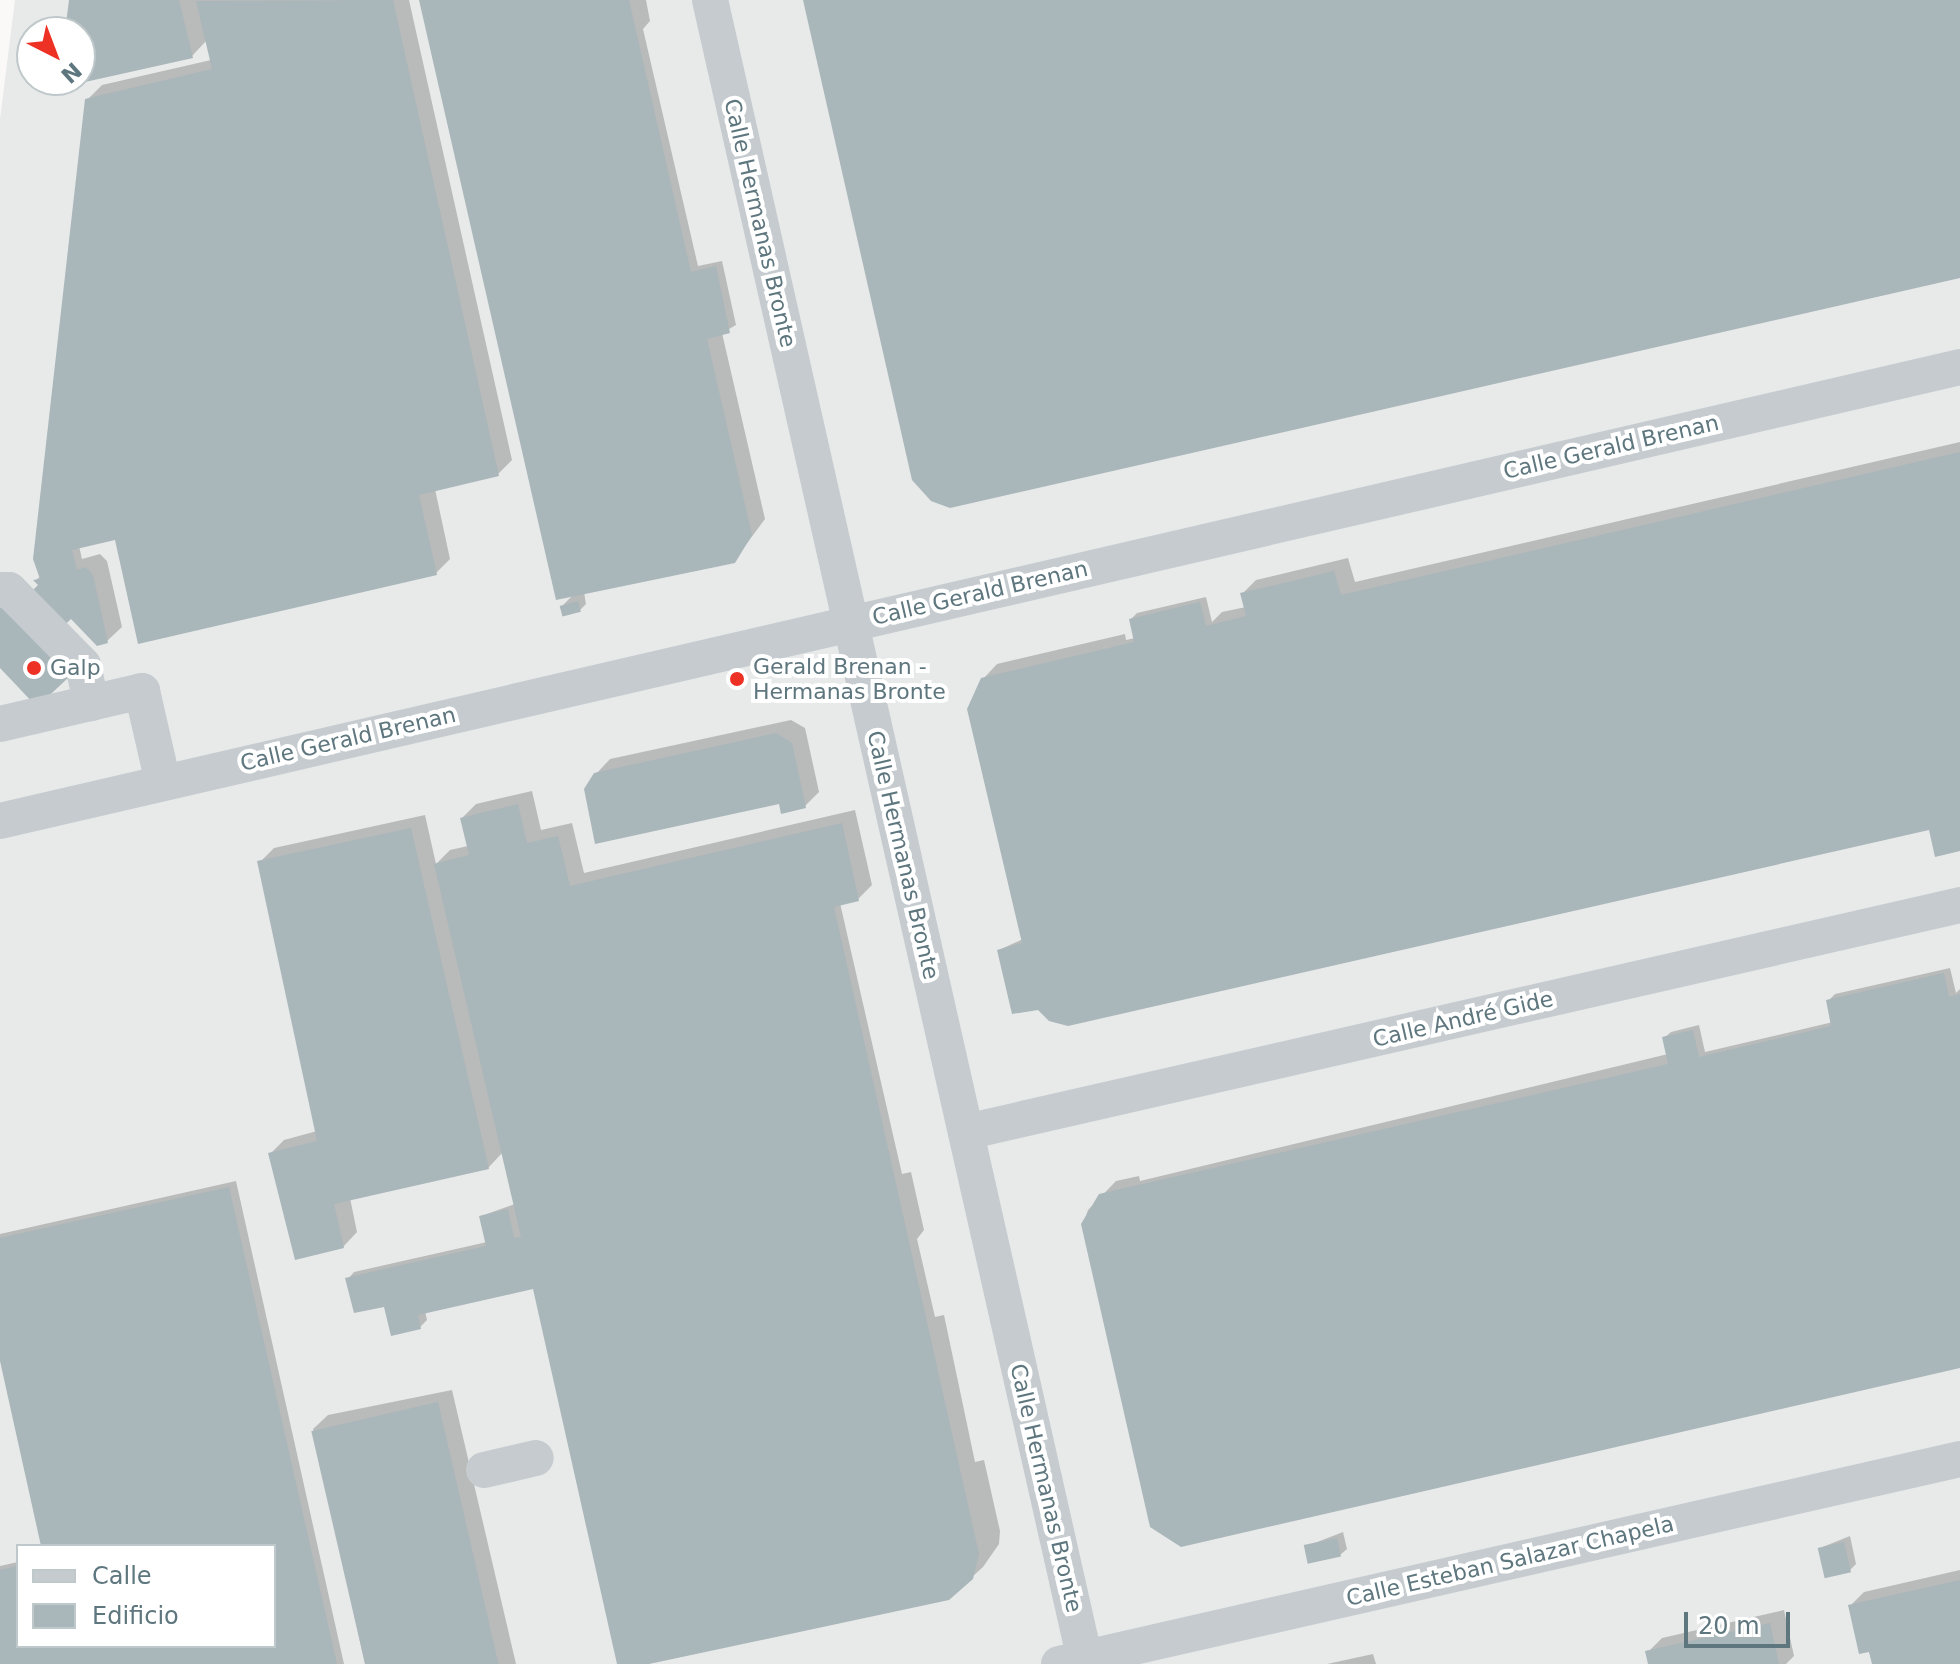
<!DOCTYPE html>
<meta charset="utf-8">
<style>
body{margin:0}
#map{position:relative;width:1960px;height:1664px;overflow:hidden;background:#faf9f8;font-family:"DejaVu Sans",sans-serif}
div>[style]{position:absolute}
[style*='--x']{left:calc(var(--x)*1px);top:calc(var(--y)*1px);width:calc(var(--w)*1px);rotate:calc(var(--a)*1deg)}
.built>*{inset:0;background:#e8e9e9}
.shadow>*{inset:0;background:#0003}
.building>*{inset:0;background:#a9b6ba;transform-origin:0 0}
.minor>*{height:36px;margin:-18px;padding:0 18px;transform-origin:18px;border-radius:18px;background:#c5cbce}
.dots>*{width:22px;height:22px;translate:-50% -50%;box-sizing:border-box;border:4px solid #fff;border-radius:50%}
span{translate:-50% -50%;white-space:nowrap;text-align:center;line-height:1.15;-webkit-text-stroke:8px #fff;paint-order:stroke}
.street-label{font-size:22px;color:#5e767e}
.poi-label{font-size:22px;color:#5e767e}
.left{translate:0 -50%;text-align:left}
.legend{position:absolute;left:16px;top:1544px;width:260px;height:104px;box-sizing:border-box;background:#fff;border:2px solid #bfc8cb;margin:0;padding:10px 14px;list-style:none;font-size:24px;color:#5e767e}
.legend li{display:flex;align-items:center;gap:16px;height:40px}
.legend b{width:40px;border:2px solid #bfc8cb}
.north{position:absolute;left:16px;top:16px;width:80px;height:80px;box-sizing:border-box;background:#fff;border:2px solid #bfc8cb;border-radius:50%;rotate:138deg;font-size:22px;font-weight:700;line-height:32px;text-align:center;color:#5e767e}
.north::after{content:'';display:block;margin:auto;width:28px;height:36px;background:#ed3125;clip-path:polygon(50% 0,100% 100%,50% 72%,0 100%)}
.scale{position:absolute;left:1684px;top:1612px;width:106px;height:36px;box-sizing:border-box;border:4px solid #5e767e;border-top:0;padding-left:10px;font-size:24px;line-height:28px;white-space:nowrap;color:#5e767e;-webkit-text-stroke:6px #fff;paint-order:stroke}
</style>
<div id="map">
<div class="built">
<div style="clip-path:polygon(evenodd,15px 0,1960px 0,1960px 1664px,0 1664px,0 119px,15px 0,32px 32px,80px 32px,80px 80px,32px 80px,32px 32px,15px 0,18px 1546px,274px 1546px,274px 1646px,18px 1646px,18px 1546px)"></div>
</div>
<div class="shadow">
<div style="clip-path:polygon(75px 0,409px 0,512px 460px,498px 474px,435px 489px,450px 559px,436px 573px,117px 538px,79px 546px,82px 559px,100px 554px,107px 561px,122px 627px,107px 641px,71px 616px,46px 640px,74px 669px,37px 704px,0 665px,16px 609px,41px 585px,36px 580px,42px 575px,87px 100px,102px 85px,211px 60px,207px 40px,192px 56px,60px 86px,61px 80px,80px 80px,80px 32px,69px 32px)"></div>
<div style="clip-path:polygon(421px 0,646px 0,650px 21px,643px 29px,698px 266px,722px 261px,736px 325px,722px 333px,765px 519px,734px 561px,584px 592px,586px 604px,580px 610px,562px 606px,573px 595px)"></div>
<div style="clip-path:polygon(1960px 442px,1960px 849px,1931px 828px,999px 950px,1023px 939px,983px 679px,997px 664px,1125px 634px,1126px 640px,1135px 638px,1131px 619px,1137px 613px,1206px 597px,1212px 622px,1222px 612px,1246px 607px,1242px 594px,1256px 580px,1348px 558px,1355px 582px)"></div>
<div style="clip-path:polygon(791px 720px,805px 728px,819px 792px,805px 806px,596px 774px,610px 759px)"></div>
<div style="clip-path:polygon(532px 791px,541px 830px,572px 823px,584px 873px,855px 810px,872px 885px,858px 899px,840px 903px,902px 1174px,911px 1172px,924px 1230px,917px 1239px,935px 1317px,944px 1315px,975px 1462px,984px 1460px,1000px 1531px,999px 1544px,983px 1567px,949px 1598px,640px 1664px,619px 1664px,534px 1287px,425px 1311px,427px 1320px,420px 1327px,348px 1279px,354px 1272px,487px 1242px,481px 1216px,515px 1204px,503px 1152px,488px 1168px,350px 1198px,357px 1232px,343px 1247px,270px 1154px,284px 1140px,317px 1131px,260px 862px,274px 848px,425px 815px,436px 864px,450px 850px,468px 846px,462px 818px,476px 804px)"></div>
<div style="clip-path:polygon(1950px 968px,1956px 993px,1960px 989px,1960px 1366px,1083px 1224px,1088px 1210px,1116px 1181px,1139px 1176px,1140px 1181px,1668px 1054px,1664px 1038px,1671px 1032px,1699px 1025px,1705px 1052px,1833px 1022px,1828px 1001px,1835px 994px)"></div>
<div style="clip-path:polygon(236px 1181px,344px 1664px,0 1664px,0 1566px,18px 1562px,18px 1646px,274px 1646px,274px 1546px,43px 1546px,0 1351px,0 1234px)"></div>
<div style="clip-path:polygon(452px 1390px,516px 1664px,365px 1664px,313px 1429px,328px 1415px)"></div>
<div style="clip-path:polygon(1343px 1532px,1347px 1549px,1340px 1555px,1307px 1546px)"></div>
<div style="clip-path:polygon(1850px 1536px,1856px 1564px,1850px 1570px,1820px 1548px)"></div>
<div style="clip-path:polygon(1960px 1570px,1960px 1664px,1874px 1664px,1850px 1606px,1864px 1592px)"></div>
<div style="clip-path:polygon(1784px 1610px,1794px 1656px,1786px 1664px,1650px 1664px,1648px 1652px,1662px 1638px)"></div>
<div style="clip-path:polygon(1373px 1654px,1376px 1664px,1327px 1664px)"></div>
</div>
<div class="building">
<div style="clip-path:polygon(69px 0,179px 0,193px 58px,58px 88px,59px 80px,80px 80px,80px 32px,65px 32px)"></div>
<div style="clip-path:polygon(393px 0,499px 476px,419px 495px,437px 575px,138px 644px,115px 540px,72px 550px,77px 570px,86px 567px,93px 575px,108px 643px,97px 646px,71px 619px,41px 647px,69px 677px,37px 707px,0 668px,0 605px,9px 614px,38px 585px,33px 580px,40px 579px,33px 559px,85px 99px,212px 69px,196px 1px)"></div>
<div style="clip-path:polygon(419px 0,629px 0,691px 272px,716px 266px,730px 333px,707px 339px,752px 535px,735px 563px,556px 600px)"></div>
<div style="clip-path:polygon(803px 0,1960px 0,1960px 278px,950px 508px,931px 501px,912px 480px)"></div>
<div style="clip-path:polygon(1960px 452px,1960px 851px,1935px 857px,1929px 830px,1068px 1026px,1049px 1021px,1038px 1010px,1012px 1014px,997px 950px,1022px 943px,967px 709px,981px 678px,1134px 642px,1129px 619px,1200px 602px,1206px 626px,1246px 616px,1240px 593px,1297px 580px,1334px 571px,1341px 595px)"></div>
<div style="left:578px;top:601px;width:11px;height:19px;rotate:75deg"></div>
<div style="clip-path:polygon(776px 733px,792px 743px,806px 808px,781px 814px,779px 804px,595px 844px,584px 789px,594px 773px)"></div>
<div style="clip-path:polygon(518px 804px,527px 843px,558px 836px,570px 886px,842px 823px,859px 901px,834px 907px,979px 1554px,973px 1579px,949px 1600px,649px 1664px,617px 1664px,533px 1289px,418px 1315px,421px 1329px,391px 1336px,384px 1307px,354px 1313px,345px 1278px,486px 1246px,479px 1216px,508px 1209px,514px 1238px,521px 1237px,434px 864px,469px 855px,460px 818px)"></div>
<div style="clip-path:polygon(411px 828px,489px 1169px,334px 1204px,344px 1248px,295px 1260px,268px 1153px,317px 1141px,257px 861px)"></div>
<div style="clip-path:polygon(1944px 973px,1949px 997px,1960px 994px,1960px 1368px,1181px 1547px,1150px 1527px,1081px 1224px,1099px 1194px,1668px 1064px,1662px 1037px,1693px 1030px,1699px 1057px,1831px 1026px,1826px 1000px)"></div>
<div style="clip-path:polygon(229px 1187px,337px 1664px,0 1664px,0 1570px,18px 1566px,18px 1646px,274px 1646px,274px 1546px,41px 1546px,0 1361px,0 1238px)"></div>
<div style="left:438px;top:1402px;width:269px;height:130px;rotate:77deg"></div>
<div style="left:1337px;top:1538px;width:19px;height:34px;rotate:78deg"></div>
<div style="left:1844px;top:1542px;width:31px;height:27px;rotate:77deg"></div>
<div style="clip-path:polygon(1960px 1580px,1960px 1664px,1872px 1664px,1869px 1652px,1859px 1654px,1848px 1605px)"></div>
<div style="clip-path:polygon(1770px 1623px,1779px 1664px,1648px 1664px,1645px 1651px)"></div>
</div>
<div class="minor">
<div style="--x:710;--y:0;--w:1706;--a:77.27"></div>
<div style="--x:0;--y:590;--w:9;--a:0"></div>
<div style="--x:9;--y:590;--w:105;--a:45.4"></div>
<div style="--x:83;--y:665;--w:39;--a:78"></div>
<div style="--x:0;--y:724;--w:146;--a:-13.1"></div>
<div style="--x:142;--y:691;--w:94;--a:77.1"></div>
<div style="--x:0;--y:821;--w:2012;--a:-13.04"></div>
<div style="--x:966;--y:1132;--w:1020;--a:-12.86"></div>
<div style="--x:484;--y:1470;--w:53;--a:-13"></div>
<div style="--x:1059;--y:1664;--w:924;--a:-12.82"></div>
</div>
<div class="dots">
<div style="left:34px;top:668px;background:#ed3125"></div>
<div style="left:737px;top:679px;background:#ed3125"></div>
</div>
<div class="street-label">
<span style="left:760px;top:223px;rotate:77deg">Calle Hermanas Bronte</span>
<span style="left:1611px;top:447px;rotate:-13deg">Calle Gerald Brenan</span>
<span style="left:980px;top:593px;rotate:-13deg">Calle Gerald Brenan</span>
<span style="left:348px;top:739px;rotate:-13deg">Calle Gerald Brenan</span>
<span style="left:903px;top:855px;rotate:77deg">Calle Hermanas Bronte</span>
<span style="left:1463px;top:1019px;rotate:-13deg">Calle André Gide</span>
<span style="left:1046px;top:1488px;rotate:77deg">Calle Hermanas Bronte</span>
<span style="left:1510px;top:1561px;rotate:-13deg">Calle Esteban Salazar Chapela</span>
</div>
<div class="poi-label">
<span class="left" style="left:753px;top:679px">Gerald Brenan -<br>Hermanas Bronte</span>
<span class="left" style="left:50px;top:668px">Galp</span>
</div>
<ul class="legend">
<li><b style="height:10px;background:#c5cbce"></b>Calle</li>
<li><b style="height:22px;background:#a9b6ba"></b>Edificio</li>
</ul>
<div class="north">N</div>
<div class="scale">20 m</div>
</div>
